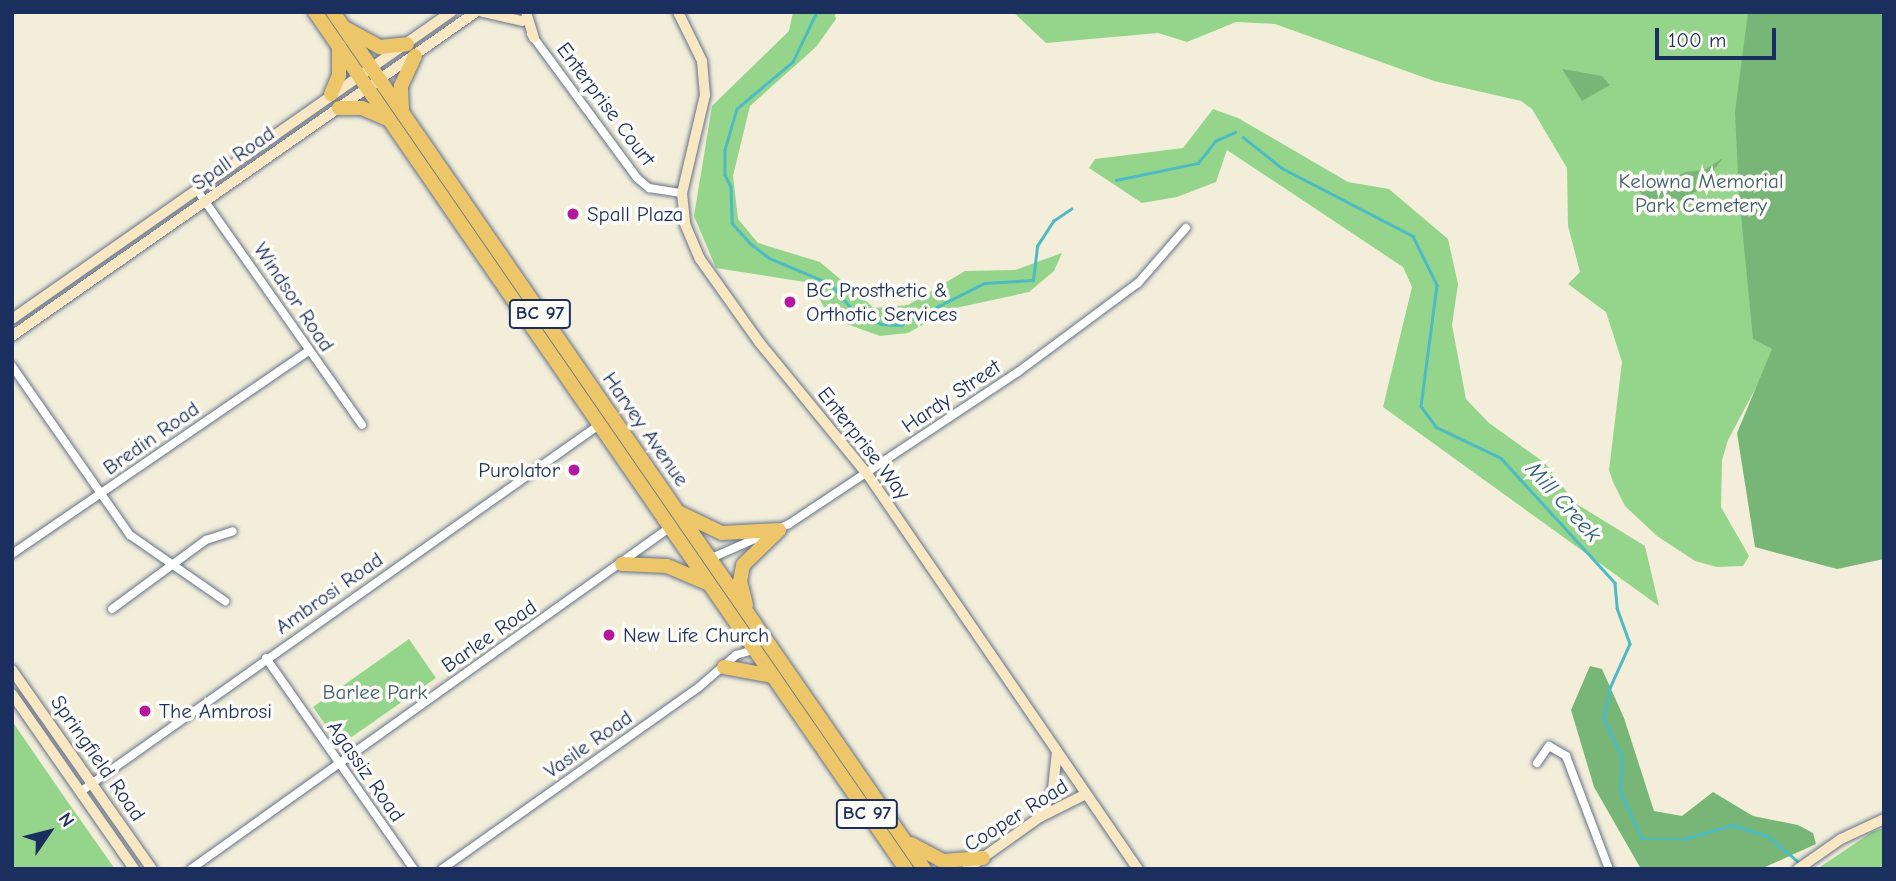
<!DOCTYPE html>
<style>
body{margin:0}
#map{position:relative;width:1896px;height:881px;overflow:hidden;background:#f2eeda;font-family:"Comic Neue",sans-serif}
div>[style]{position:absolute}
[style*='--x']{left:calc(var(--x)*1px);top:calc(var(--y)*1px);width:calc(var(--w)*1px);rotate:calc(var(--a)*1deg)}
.green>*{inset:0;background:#95d58b}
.forest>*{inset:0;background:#78b677}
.stream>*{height:2.5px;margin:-1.25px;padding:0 1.25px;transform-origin:1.25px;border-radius:1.25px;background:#4dbbc3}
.roads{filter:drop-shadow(0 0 2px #667289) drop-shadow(0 0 2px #667289)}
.street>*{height:8px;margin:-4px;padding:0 4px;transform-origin:4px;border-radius:4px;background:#fff}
.secondary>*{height:10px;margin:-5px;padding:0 5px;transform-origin:5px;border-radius:5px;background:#f7e8c3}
.highway>*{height:14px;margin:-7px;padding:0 7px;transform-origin:7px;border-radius:7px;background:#ecc669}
.dots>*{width:19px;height:19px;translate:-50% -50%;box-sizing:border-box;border:4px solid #fdfcf7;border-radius:50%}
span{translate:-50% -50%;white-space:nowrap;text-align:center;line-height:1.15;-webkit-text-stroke:7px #fdfcf7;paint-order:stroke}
.shield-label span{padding:2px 5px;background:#fdfcf7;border:2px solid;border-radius:5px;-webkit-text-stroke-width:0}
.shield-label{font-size:19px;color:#1b2f5e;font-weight:700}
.street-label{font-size:21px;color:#1b2f5e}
.park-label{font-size:21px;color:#40616c}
.poi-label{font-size:21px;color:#1b2f5e}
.left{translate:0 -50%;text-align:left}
.right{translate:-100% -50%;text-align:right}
.water-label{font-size:23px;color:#2c6081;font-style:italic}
.frame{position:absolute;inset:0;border:14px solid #1b2f5e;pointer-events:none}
.north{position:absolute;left:14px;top:797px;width:70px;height:70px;-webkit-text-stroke:5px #fdfcf7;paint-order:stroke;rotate:55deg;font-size:19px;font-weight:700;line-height:28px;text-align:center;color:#1b2f5e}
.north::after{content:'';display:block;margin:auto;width:24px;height:32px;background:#1b2f5e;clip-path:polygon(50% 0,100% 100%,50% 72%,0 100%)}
.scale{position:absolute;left:1655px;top:28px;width:121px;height:32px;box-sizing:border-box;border:4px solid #1b2f5e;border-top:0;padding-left:9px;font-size:21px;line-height:24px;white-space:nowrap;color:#1b2f5e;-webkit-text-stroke:5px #fdfcf7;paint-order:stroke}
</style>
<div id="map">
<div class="green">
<div style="clip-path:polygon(793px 12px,834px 12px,836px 19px,816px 47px,750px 106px,733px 176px,738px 219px,758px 243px,820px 262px,874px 308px,908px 305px,965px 271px,1015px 270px,1062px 253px,1054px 271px,1029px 292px,951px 309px,908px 333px,880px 336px,841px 322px,824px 307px,811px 283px,716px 268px,694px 216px,712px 106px,789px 31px)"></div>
<div style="clip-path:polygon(1013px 12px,1884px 12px,1775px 352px,1728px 440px,1722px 460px,1721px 507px,1749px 556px,1743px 566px,1717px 567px,1695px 561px,1657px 536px,1625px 506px,1613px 482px,1609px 470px,1622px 362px,1606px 312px,1568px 284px,1580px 272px,1568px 226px,1567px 168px,1532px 109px,1521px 101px,1434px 81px,1275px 24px,1236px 22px,1187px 42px,1158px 33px,1046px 43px)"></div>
<div style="clip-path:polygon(1213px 109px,1238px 118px,1348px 182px,1389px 189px,1448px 239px,1458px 284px,1452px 325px,1466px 399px,1489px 423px,1545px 463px,1575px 503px,1645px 546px,1659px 606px,1383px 407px,1412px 287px,1403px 267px,1227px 150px,1216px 182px,1177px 197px,1142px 203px,1089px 168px,1095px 159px,1183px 148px)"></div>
<div style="clip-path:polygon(409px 639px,436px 678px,346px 741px,337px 741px,313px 707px)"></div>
<div style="clip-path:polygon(12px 721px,65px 798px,115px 869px,12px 869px)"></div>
<div style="clip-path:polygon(1884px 828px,1884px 869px,1817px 869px,1872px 832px)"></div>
</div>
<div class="forest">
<div style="clip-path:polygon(1748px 12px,1884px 12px,1884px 559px,1837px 569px,1755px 547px,1737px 433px,1772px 349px,1753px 339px,1739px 195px,1735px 112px)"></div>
<div style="clip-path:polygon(1562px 69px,1602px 76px,1610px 85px,1582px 101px)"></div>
<div style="clip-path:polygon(1723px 158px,1699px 190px,1654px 215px,1639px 190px,1654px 190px,1685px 172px,1704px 170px)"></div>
<div style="clip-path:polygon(1590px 666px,1602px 669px,1624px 718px,1654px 811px,1682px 816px,1713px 792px,1753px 816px,1798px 825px,1813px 833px,1816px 844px,1761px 869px,1641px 869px,1594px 787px,1571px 710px)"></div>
</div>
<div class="stream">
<div style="--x:817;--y:12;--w:55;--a:115.6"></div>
<div style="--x:793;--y:62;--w:73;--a:140"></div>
<div style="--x:737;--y:109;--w:43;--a:106.3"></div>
<div style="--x:725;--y:150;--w:25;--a:90"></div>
<div style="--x:725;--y:175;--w:13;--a:63"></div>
<div style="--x:731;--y:187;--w:36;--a:88"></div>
<div style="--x:732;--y:223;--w:27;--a:48"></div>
<div style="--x:750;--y:243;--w:24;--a:38"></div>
<div style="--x:769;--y:258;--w:67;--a:22.8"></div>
<div style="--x:831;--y:284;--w:31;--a:50"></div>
<div style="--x:851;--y:308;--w:34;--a:28"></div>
<div style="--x:881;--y:324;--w:20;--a:3"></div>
<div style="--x:901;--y:325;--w:93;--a:-26.8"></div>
<div style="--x:984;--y:283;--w:49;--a:-3.5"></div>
<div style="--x:1033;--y:280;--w:34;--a:-83"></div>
<div style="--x:1037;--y:246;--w:30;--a:-57"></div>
<div style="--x:1053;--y:221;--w:22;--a:-34"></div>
<div style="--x:1243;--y:137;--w:50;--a:38.5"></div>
<div style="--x:1282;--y:168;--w:148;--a:27.4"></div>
<div style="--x:1413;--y:236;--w:55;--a:63.9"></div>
<div style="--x:1437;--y:285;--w:122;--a:97.5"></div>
<div style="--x:1421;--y:406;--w:26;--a:54"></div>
<div style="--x:1436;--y:427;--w:72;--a:25.5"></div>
<div style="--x:1501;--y:458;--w:169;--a:47.6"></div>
<div style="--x:1615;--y:583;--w:25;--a:85"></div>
<div style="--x:1617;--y:608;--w:38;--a:70"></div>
<div style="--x:1630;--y:644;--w:48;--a:114.4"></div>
<div style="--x:1610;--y:688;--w:32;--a:101"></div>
<div style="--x:1604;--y:719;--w:41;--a:64.1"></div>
<div style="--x:1622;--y:756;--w:36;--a:92"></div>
<div style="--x:1621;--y:792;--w:51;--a:65.9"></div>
<div style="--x:1642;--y:839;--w:42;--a:0"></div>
<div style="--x:1684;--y:839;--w:50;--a:-16.3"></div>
<div style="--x:1732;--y:825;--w:38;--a:17"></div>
<div style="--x:1768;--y:836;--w:43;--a:40.3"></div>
<div style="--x:1116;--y:180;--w:84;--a:-11.7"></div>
<div style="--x:1198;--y:163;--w:28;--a:-52"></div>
<div style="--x:1215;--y:141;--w:22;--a:-24"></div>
</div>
<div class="roads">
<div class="street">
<div style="--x:531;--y:34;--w:179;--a:53.6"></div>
<div style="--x:637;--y:178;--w:16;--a:40"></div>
<div style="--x:649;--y:188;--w:33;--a:9"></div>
<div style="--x:197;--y:190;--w:287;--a:54.9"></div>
<div style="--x:12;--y:366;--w:206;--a:55.1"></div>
<div style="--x:130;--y:535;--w:116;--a:34.8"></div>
<div style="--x:12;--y:554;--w:360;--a:-34.4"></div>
<div style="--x:709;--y:559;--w:87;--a:-23.6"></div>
<div style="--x:789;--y:524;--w:275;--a:-33.6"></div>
<div style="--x:1018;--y:372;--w:149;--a:-36.6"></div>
<div style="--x:1138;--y:283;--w:73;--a:-48.9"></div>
<div style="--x:112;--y:609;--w:117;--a:-36.3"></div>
<div style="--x:206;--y:540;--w:28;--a:-18"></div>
<div style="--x:266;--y:658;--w:258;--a:55"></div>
<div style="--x:1537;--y:763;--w:21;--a:-55"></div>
<div style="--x:1549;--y:746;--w:20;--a:30"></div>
<div style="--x:1566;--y:756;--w:121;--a:69.2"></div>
<div style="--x:80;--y:792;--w:636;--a:-35.27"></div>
<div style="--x:191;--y:869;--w:587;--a:-35.5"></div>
<div style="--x:442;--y:869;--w:315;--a:-35.3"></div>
<div style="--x:699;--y:687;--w:49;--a:-40.9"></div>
<div style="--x:736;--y:655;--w:19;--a:-16"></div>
</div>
<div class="secondary">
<div style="--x:483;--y:12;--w:40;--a:13"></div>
<div style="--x:526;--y:12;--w:27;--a:73"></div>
<div style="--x:678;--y:12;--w:55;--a:63.9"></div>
<div style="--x:702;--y:61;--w:34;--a:85"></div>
<div style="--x:705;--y:95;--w:101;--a:103.2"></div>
<div style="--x:682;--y:193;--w:31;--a:84"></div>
<div style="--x:685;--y:224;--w:38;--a:67"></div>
<div style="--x:700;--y:259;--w:102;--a:54.6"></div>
<div style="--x:759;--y:342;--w:172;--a:50.7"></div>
<div style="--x:868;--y:475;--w:478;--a:55.6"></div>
<div style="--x:12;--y:319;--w:536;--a:-34.97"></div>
<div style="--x:12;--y:336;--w:566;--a:-34.93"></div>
<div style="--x:12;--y:670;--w:243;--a:54.9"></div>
<div style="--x:12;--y:694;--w:213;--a:55.1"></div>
<div style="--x:1041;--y:815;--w:29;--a:-65"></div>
<div style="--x:1053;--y:789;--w:38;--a:-84"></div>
<div style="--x:967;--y:869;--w:90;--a:-35.5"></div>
<div style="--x:1040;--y:817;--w:51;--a:-26.6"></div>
<div style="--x:1798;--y:869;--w:52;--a:-34.9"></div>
<div style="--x:1841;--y:839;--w:47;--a:-24.9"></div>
</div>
<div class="highway">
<div style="--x:315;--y:12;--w:1041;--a:55.41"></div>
<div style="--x:333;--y:12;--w:1041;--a:55.41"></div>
<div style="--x:347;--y:29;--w:38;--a:29"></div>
<div style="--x:380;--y:47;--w:27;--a:-6"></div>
<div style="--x:331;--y:94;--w:21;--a:-67"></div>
<div style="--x:339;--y:75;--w:29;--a:-90"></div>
<div style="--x:339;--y:108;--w:23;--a:0"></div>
<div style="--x:362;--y:108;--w:28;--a:23"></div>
<div style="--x:402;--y:108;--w:22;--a:-93"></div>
<div style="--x:401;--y:86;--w:33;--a:-65"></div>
<div style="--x:680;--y:513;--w:47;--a:25.5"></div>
<div style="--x:722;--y:533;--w:57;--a:-3"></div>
<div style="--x:622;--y:564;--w:45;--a:2.5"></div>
<div style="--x:667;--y:566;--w:43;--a:23"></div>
<div style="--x:746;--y:605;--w:25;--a:-104"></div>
<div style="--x:740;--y:581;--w:16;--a:-79"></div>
<div style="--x:743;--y:565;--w:50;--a:-44.2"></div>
<div style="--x:724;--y:667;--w:50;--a:10.4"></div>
<div style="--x:911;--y:844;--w:36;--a:28"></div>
<div style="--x:943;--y:861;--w:40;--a:-4.3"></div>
</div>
</div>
<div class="dots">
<div style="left:573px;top:214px;background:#b5179e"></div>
<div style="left:790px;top:302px;background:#b5179e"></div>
<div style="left:574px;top:470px;background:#b5179e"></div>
<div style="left:609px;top:635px;background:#b5179e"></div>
<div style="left:145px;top:711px;background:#b5179e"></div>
</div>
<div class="shield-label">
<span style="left:540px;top:314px">BC 97</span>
<span style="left:867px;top:814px">BC 97</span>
</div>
<div class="street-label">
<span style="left:606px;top:104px;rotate:53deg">Enterprise Court</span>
<span style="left:233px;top:158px;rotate:-35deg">Spall Road</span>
<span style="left:294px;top:297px;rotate:56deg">Windsor Road</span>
<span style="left:951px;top:396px;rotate:-34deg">Hardy Street</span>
<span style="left:646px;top:429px;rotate:55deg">Harvey Avenue</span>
<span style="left:151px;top:438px;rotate:-35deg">Bredin Road</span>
<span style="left:864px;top:443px;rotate:52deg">Enterprise Way</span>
<span style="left:329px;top:593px;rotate:-35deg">Ambrosi Road</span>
<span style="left:489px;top:636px;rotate:-35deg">Barlee Road</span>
<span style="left:588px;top:744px;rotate:-35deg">Vasile Road</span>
<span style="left:98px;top:758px;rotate:55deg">Springfield Road</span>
<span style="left:366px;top:771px;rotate:55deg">Agassiz Road</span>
<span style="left:1016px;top:815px;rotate:-32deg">Cooper Road</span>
</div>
<div class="park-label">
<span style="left:1701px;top:193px">Kelowna Memorial<br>Park Cemetery</span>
<span style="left:375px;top:692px">Barlee Park</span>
</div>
<div class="poi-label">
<span class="left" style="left:587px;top:214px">Spall Plaza</span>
<span class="left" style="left:806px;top:302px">BC Prosthetic &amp;<br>Orthotic Services</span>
<span class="right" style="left:560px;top:470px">Purolator</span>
<span class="left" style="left:623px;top:635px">New Life Church</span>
<span class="left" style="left:159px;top:711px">The Ambrosi</span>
</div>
<div class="water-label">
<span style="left:1563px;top:502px;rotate:48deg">Mill Creek</span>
</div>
<div class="frame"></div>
<div class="north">N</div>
<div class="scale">100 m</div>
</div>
